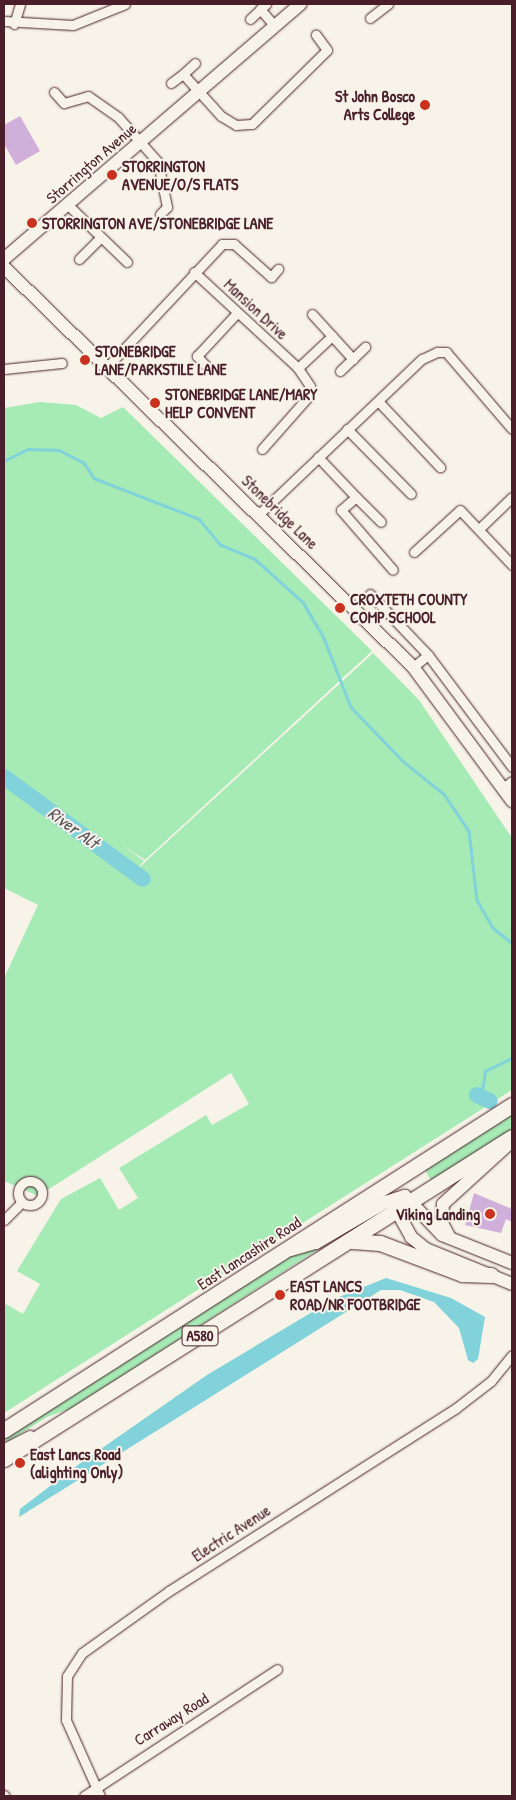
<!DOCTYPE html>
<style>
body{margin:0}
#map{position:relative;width:516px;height:1800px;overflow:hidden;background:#f7f3e8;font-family:"Patrick Hand",sans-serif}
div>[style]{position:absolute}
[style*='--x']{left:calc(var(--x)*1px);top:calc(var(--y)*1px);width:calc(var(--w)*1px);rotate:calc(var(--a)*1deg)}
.green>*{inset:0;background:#a6eab5}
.water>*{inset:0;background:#81d2da}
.stream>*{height:2.5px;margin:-1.25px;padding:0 1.25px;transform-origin:1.25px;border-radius:1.25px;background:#81d2da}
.river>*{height:16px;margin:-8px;padding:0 8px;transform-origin:8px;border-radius:8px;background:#81d2da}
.building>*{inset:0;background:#d0afda}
.roads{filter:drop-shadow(0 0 1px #4a1f2b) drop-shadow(0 0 1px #4a1f2b)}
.street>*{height:9px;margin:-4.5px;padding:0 4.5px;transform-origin:4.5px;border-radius:4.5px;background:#f7f3e8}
.street>.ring{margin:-4.5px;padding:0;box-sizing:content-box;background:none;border:9px solid #f7f3e8;border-radius:50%}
.secondary>*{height:12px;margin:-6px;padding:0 6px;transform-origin:6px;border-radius:6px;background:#f7f3e8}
.highway>*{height:15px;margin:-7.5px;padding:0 7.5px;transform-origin:7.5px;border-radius:7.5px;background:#f7f3e8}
.dots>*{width:14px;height:14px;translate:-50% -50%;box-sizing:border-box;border:2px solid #f7f3e8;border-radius:50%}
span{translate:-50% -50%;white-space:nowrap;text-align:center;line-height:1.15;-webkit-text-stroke:4px #f7f3e8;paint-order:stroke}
.shield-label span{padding:1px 4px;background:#f7f3e8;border:1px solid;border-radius:4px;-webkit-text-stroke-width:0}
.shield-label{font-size:15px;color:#4a1f2b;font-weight:700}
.poi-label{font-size:16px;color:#4a1f2b;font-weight:700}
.right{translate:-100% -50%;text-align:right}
.left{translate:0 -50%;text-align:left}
.street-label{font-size:16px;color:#4a1f2b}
.water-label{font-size:18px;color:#5a5560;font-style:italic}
.frame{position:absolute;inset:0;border:5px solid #4a1f2b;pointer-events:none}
</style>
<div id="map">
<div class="green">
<div style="clip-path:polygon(40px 402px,76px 405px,101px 418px,123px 407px,372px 651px,145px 860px,121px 844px,144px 861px,131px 875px,373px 653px,419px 700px,512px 838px,512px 1090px,4px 1413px,4px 1303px,23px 1314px,40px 1284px,17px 1271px,61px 1199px,100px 1178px,119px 1210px,138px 1198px,119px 1168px,206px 1115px,212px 1125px,249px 1104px,231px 1073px,38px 1196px,4px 1181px,4px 978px,38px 905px,4px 888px,4px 408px)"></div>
<div style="clip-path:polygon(512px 1114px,512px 1129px,432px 1182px,425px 1170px)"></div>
<div style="clip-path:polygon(365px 1219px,72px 1408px,47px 1417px,4px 1444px,4px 1438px,287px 1256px)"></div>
</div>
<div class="water">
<div style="clip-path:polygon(386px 1278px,451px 1298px,485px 1317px,478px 1359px,473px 1363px,468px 1360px,459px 1328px,434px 1302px,400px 1290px,381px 1290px,19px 1517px,20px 1509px,75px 1467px,207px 1375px,334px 1299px)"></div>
</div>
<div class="stream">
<div style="--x:4;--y:461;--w:27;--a:-27"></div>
<div style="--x:28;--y:449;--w:31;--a:2"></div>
<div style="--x:59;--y:450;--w:28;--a:27"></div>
<div style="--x:84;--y:463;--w:18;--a:56"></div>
<div style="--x:94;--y:478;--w:113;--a:21.3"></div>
<div style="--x:199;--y:519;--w:34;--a:50"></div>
<div style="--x:221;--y:545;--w:37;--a:22"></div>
<div style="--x:255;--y:559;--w:64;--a:41.9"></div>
<div style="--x:303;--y:602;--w:42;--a:59.7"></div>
<div style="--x:324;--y:638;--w:74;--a:68.6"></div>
<div style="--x:351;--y:707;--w:76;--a:46.1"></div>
<div style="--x:404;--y:762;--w:51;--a:38.7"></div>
<div style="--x:444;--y:794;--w:45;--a:56"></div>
<div style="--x:469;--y:831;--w:69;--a:83.4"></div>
<div style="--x:477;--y:900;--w:32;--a:60"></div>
<div style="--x:493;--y:928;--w:24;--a:38"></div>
<div style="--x:481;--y:1097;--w:26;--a:-81"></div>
<div style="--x:485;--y:1071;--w:30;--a:-26"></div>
</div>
<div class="river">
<div style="--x:4;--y:777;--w:172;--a:36.3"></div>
<div style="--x:477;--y:1095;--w:14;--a:25"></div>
</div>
<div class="building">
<div style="clip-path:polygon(20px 116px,40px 151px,16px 165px,4px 144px,4px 125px)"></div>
<div style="clip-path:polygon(474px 1193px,512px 1209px,512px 1222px,506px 1219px,501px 1233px,465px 1225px)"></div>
</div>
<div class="roads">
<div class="street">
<div style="--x:260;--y:9;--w:21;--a:49"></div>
<div style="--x:370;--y:18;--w:23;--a:-38"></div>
<div style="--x:250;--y:19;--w:22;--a:-43"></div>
<div style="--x:4;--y:21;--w:69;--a:3.3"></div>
<div style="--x:73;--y:25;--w:56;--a:-22"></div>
<div style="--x:14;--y:24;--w:21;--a:-73"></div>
<div style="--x:195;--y:63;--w:16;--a:137"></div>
<div style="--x:183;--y:74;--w:57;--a:47.9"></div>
<div style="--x:221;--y:116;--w:17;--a:31"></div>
<div style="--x:236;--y:125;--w:16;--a:-4"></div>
<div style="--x:252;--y:124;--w:105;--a:-44.6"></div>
<div style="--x:327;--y:50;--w:19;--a:-126"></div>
<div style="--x:171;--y:83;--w:15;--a:-37"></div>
<div style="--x:54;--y:92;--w:15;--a:48"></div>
<div style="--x:64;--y:103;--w:25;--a:-16"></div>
<div style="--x:88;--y:96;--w:37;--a:35"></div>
<div style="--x:118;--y:117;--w:60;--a:48.4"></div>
<div style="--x:158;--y:162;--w:46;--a:78.7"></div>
<div style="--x:167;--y:207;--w:10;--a:135"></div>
<div style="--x:68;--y:205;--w:82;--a:44"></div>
<div style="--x:79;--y:259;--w:28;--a:-45"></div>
<div style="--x:194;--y:272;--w:142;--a:42.7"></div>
<div style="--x:298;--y:368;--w:47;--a:-43.3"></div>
<div style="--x:312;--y:314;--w:61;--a:47.7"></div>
<div style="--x:108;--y:366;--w:167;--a:-46.9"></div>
<div style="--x:222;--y:244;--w:12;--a:0"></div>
<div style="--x:234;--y:244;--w:50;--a:41.7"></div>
<div style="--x:271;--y:277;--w:11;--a:-49"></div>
<div style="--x:4;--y:369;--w:58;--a:-5.9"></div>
<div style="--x:209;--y:369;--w:18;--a:-133"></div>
<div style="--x:197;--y:356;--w:59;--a:-47.1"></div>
<div style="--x:340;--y:371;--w:35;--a:-44"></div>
<div style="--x:378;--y:401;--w:91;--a:46.8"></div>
<div style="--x:347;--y:429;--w:91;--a:45.4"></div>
<div style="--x:262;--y:449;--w:68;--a:-48.6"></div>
<div style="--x:307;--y:398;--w:12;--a:-76"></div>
<div style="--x:310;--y:386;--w:22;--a:-124"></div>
<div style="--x:318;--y:457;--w:55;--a:46.5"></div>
<div style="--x:356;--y:497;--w:20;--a:139"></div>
<div style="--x:341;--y:510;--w:79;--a:49.1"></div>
<div style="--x:356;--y:497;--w:35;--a:45"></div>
<div style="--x:259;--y:514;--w:225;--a:-43.6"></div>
<div style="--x:422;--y:359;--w:17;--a:-25"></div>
<div style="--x:437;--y:352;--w:9;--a:0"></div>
<div style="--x:446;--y:352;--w:101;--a:49.4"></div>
<div style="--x:479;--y:529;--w:46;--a:-44.1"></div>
<div style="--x:414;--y:552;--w:62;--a:-42.4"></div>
<div style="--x:460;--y:510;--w:76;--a:46.6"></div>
<div style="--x:370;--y:594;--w:84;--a:46.4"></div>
<div style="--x:428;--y:655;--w:140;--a:53.1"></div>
<div style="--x:413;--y:667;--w:19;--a:-39"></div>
<div style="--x:503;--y:788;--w:11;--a:-38"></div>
<div class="ring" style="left:18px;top:1181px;width:15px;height:15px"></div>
<div style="--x:4;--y:1220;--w:25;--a:-45"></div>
<div style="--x:4;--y:1448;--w:29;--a:-27"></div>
<div style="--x:4;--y:1795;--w:1;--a:45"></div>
<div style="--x:84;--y:1796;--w:231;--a:-33.3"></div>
<div style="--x:100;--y:1796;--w:83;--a:-114.1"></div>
<div style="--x:66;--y:1720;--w:44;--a:-88.7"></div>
<div style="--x:67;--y:1676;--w:27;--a:-57"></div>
<div style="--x:82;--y:1653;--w:107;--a:-35.5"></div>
<div style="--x:169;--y:1591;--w:340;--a:-32.5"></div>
<div style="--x:456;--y:1408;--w:44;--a:-37.6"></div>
<div style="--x:491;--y:1381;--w:33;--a:-51"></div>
</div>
<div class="secondary">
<div style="--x:4;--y:259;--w:391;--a:-40.7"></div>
<div style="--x:4;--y:267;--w:572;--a:44.36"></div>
<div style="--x:413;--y:667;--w:167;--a:53.5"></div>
<div style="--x:393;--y:1204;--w:38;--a:61"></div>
<div style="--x:411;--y:1237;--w:19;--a:39"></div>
<div style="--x:426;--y:1249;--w:93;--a:22.1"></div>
<div style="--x:450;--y:1238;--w:17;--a:-118"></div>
<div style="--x:442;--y:1223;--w:19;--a:-87"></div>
<div style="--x:443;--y:1204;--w:92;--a:-42.4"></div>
<div style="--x:291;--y:1250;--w:26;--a:-16"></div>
<div style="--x:316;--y:1243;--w:81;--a:-30.4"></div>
<div style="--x:386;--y:1202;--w:20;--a:-18"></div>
<div style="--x:405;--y:1196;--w:54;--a:46.5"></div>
<div style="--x:442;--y:1235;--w:75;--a:21.8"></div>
</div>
<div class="highway">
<div style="--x:352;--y:1241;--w:28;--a:4"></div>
<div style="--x:380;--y:1243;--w:88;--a:20.7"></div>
<div style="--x:462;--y:1274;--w:29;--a:2"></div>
<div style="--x:4;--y:1430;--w:603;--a:-32.61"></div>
<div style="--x:4;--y:1459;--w:601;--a:-32.37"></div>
</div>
</div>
<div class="dots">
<div style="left:425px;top:105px;background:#c8321e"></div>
<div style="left:112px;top:175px;background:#c8321e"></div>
<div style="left:32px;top:223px;background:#c8321e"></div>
<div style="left:85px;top:360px;background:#c8321e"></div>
<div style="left:155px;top:403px;background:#c8321e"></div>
<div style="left:340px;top:608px;background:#c8321e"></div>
<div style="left:490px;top:1214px;background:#c8321e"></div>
<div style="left:280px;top:1295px;background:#c8321e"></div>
<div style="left:20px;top:1463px;background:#c8321e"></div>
</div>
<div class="shield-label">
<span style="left:200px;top:1336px">A580</span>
</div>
<div class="poi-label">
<span class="right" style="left:415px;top:105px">St John Bosco<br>Arts College</span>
<span class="left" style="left:122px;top:175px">STORRINGTON<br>AVENUE/O/S FLATS</span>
<span class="left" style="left:42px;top:223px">STORRINGTON AVE/STONEBRIDGE LANE</span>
<span class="left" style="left:95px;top:360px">STONEBRIDGE<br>LANE/PARKSTILE LANE</span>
<span class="left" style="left:165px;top:403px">STONEBRIDGE LANE/MARY<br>HELP CONVENT</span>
<span class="left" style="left:350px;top:608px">CROXTETH COUNTY<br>COMP SCHOOL</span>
<span class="right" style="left:480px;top:1214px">Viking Landing</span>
<span class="left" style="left:290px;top:1295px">EAST LANCS<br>ROAD/NR FOOTBRIDGE</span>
<span class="left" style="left:30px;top:1463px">East Lancs Road<br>(alighting Only)</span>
</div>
<div class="street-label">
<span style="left:91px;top:163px;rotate:-41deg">Storrington Avenue</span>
<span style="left:256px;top:309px;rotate:43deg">Mansion Drive</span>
<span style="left:280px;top:512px;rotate:44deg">Stonebridge Lane</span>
<span style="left:249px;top:1253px;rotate:-33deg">East Lancashire Road</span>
<span style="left:231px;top:1533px;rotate:-33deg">Electric Avenue</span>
<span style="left:171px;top:1719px;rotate:-32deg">Carraway Road</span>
</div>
<div class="water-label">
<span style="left:73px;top:828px;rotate:36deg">River Alt</span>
</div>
<div class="frame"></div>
</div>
